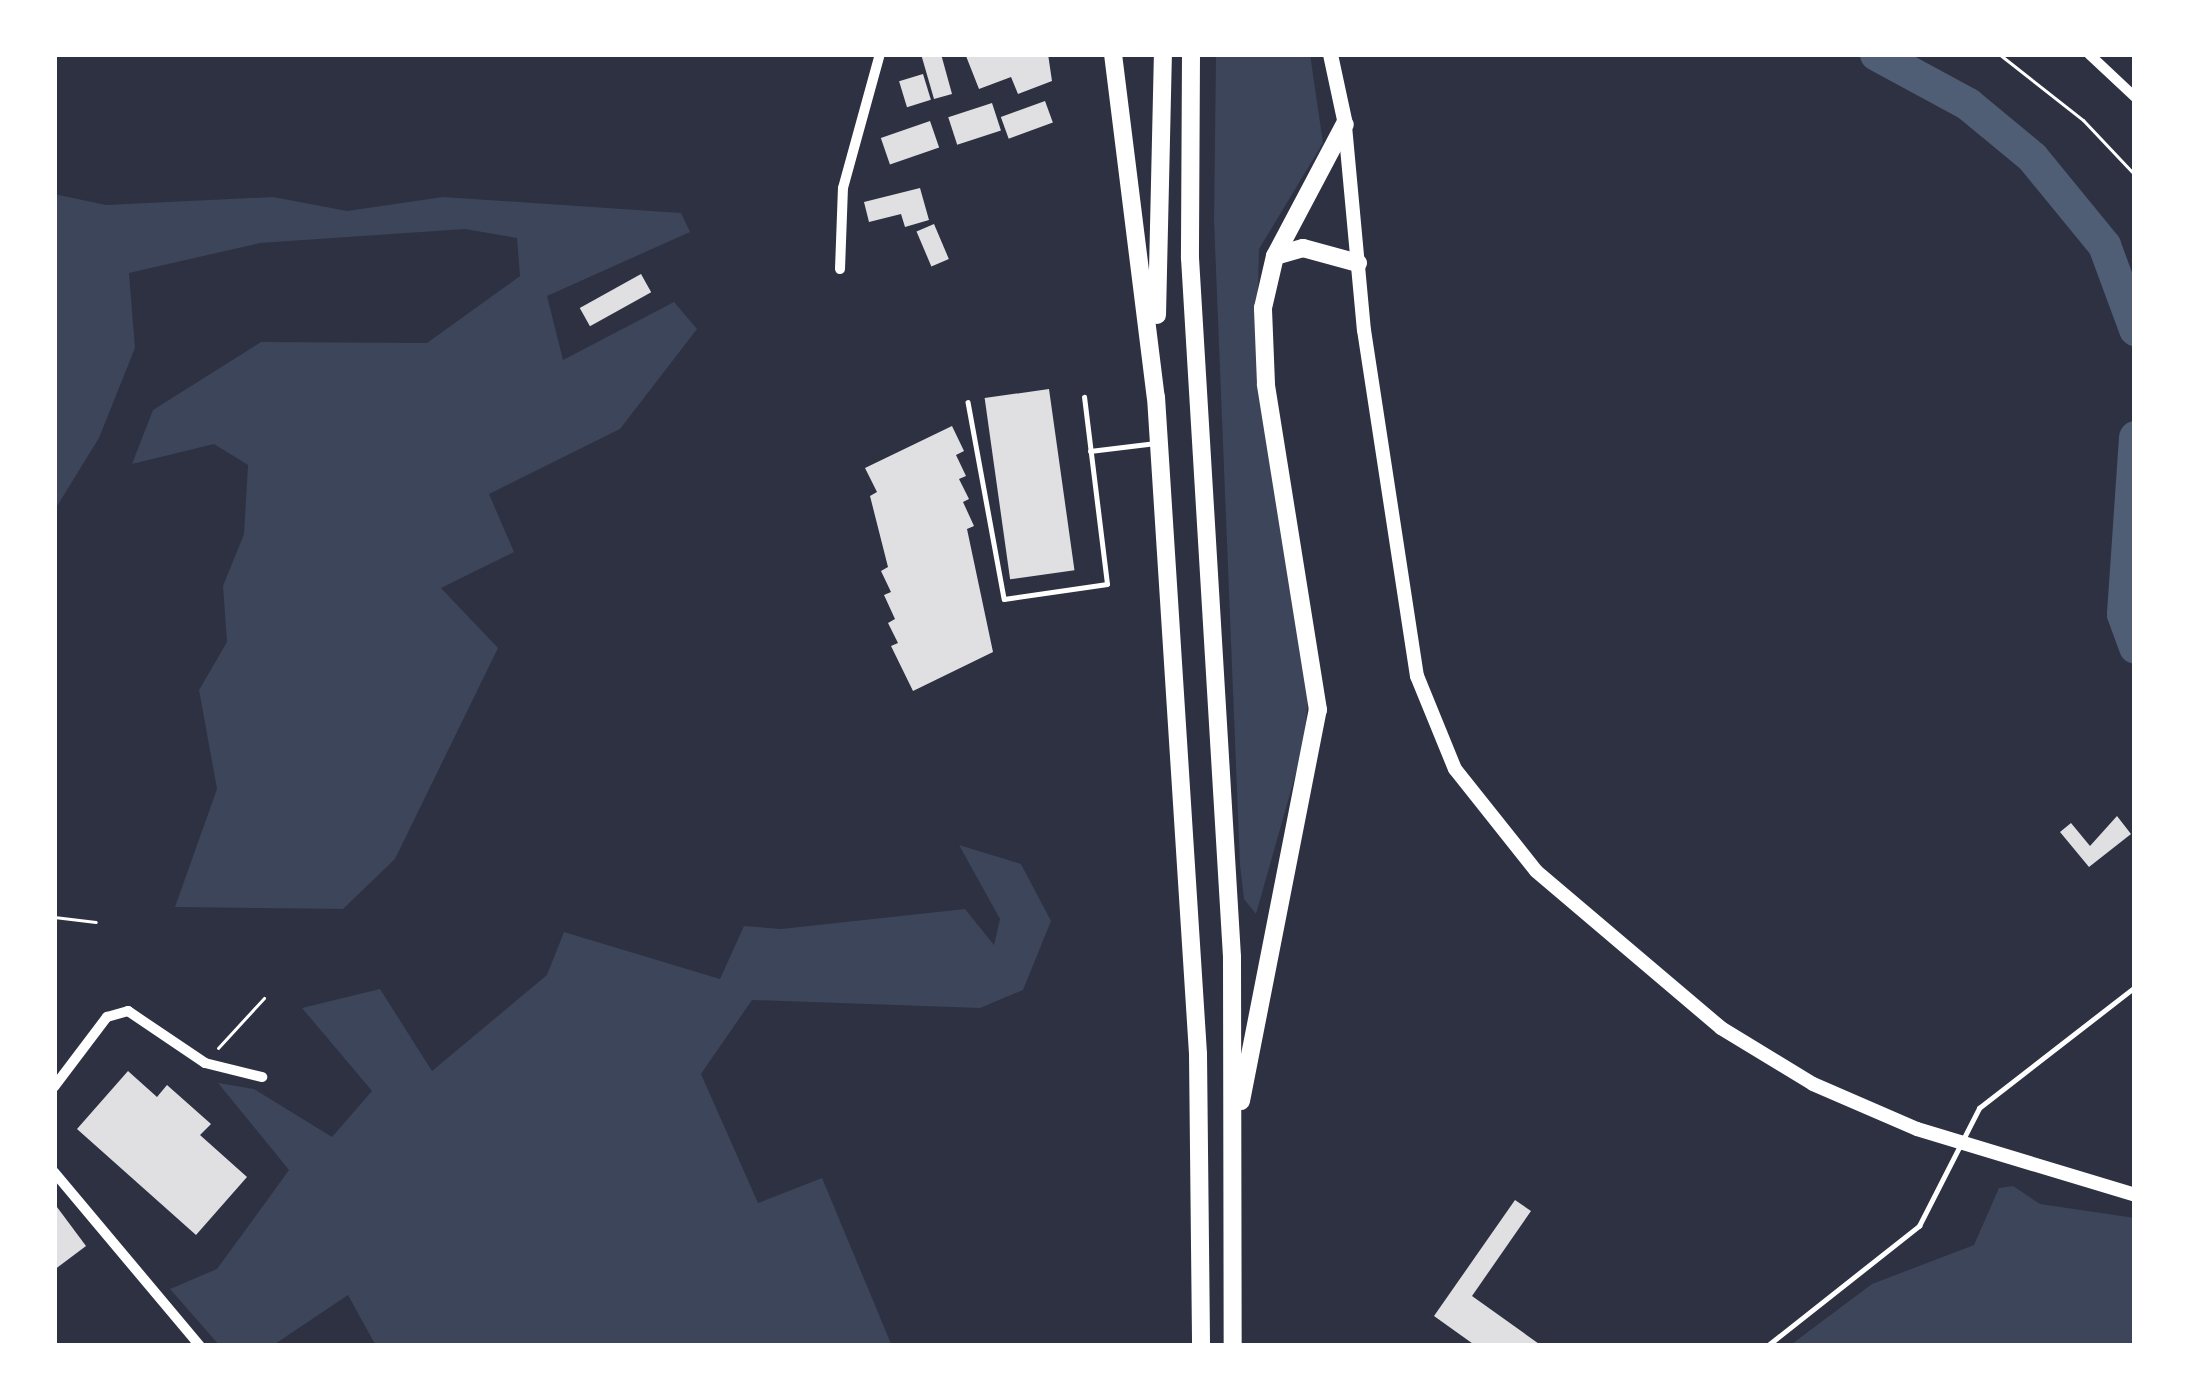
<!DOCTYPE html>
<style>
body{margin:0}
#map{position:relative;width:2189px;height:1400px;overflow:hidden;background:#2d3142;font-family:"Titillium Web",sans-serif}
div>[style]{position:absolute}
[style*='--x']{left:calc(var(--x)*1px);top:calc(var(--y)*1px);width:calc(var(--w)*1px);rotate:calc(var(--a)*1deg)}
.green>*{inset:0;background:#3c4559}
.river>*{height:33px;margin:-16.5px;padding:0 16.5px;transform-origin:16.5px;border-radius:16.5px;background:#4f5d75}
.building>*{inset:0;background:#e0e0e3;transform-origin:0 0}
.path>*{height:3px;margin:-1.5px;padding:0 1.5px;transform-origin:1.5px;border-radius:1.5px;background:#fff}
.service>*{height:4.5px;margin:-2.25px;padding:0 2.25px;transform-origin:2.25px;border-radius:2.25px;background:#fff}
.minor>*{height:10px;margin:-5px;padding:0 5px;transform-origin:5px;border-radius:5px;background:#fff}
.tertiary>*{height:14px;margin:-7px;padding:0 7px;transform-origin:7px;border-radius:7px;background:#fff}
.secondary>*{height:15px;margin:-7.5px;padding:0 7.5px;transform-origin:7.5px;border-radius:7.5px;background:#fff}
.trunk>*{height:18px;margin:-9px;padding:0 9px;transform-origin:9px;border-radius:9px;background:#fff}
span{translate:-50% -50%;white-space:nowrap;text-align:center;line-height:1.15;-webkit-text-stroke:12px #fff;paint-order:stroke}
.frame{position:absolute;inset:0;border:57px solid #fff;pointer-events:none}
</style>
<div id="map">
<div class="green">
<div style="clip-path:polygon(1216px 54px,1310px 54px,1323px 143px,1259px 249px,1258px 296px,1309px 692px,1303px 748px,1256px 914px,1244px 899px,1240px 865px,1214px 221px)"></div>
<div style="clip-path:polygon(54px 194px,106px 205px,273px 197px,347px 211px,443px 197px,681px 213px,690px 232px,547px 296px,563px 360px,674px 302px,697px 329px,620px 429px,489px 494px,514px 552px,441px 588px,498px 648px,395px 859px,343px 909px,175px 907px,217px 789px,199px 690px,227px 642px,223px 586px,244px 534px,248px 465px,214px 444px,132px 464px,153px 410px,261px 342px,427px 343px,520px 276px,517px 238px,465px 229px,260px 243px,129px 273px,135px 348px,99px 438px,54px 511px)"></div>
<div style="clip-path:polygon(959px 845px,1021px 864px,1051px 921px,1023px 990px,980px 1008px,752px 1000px,701px 1074px,758px 1203px,822px 1178px,892px 1346px,376px 1346px,348px 1295px,272px 1346px,220px 1346px,170px 1289px,217px 1269px,289px 1170px,218px 1083px,254px 1089px,332px 1137px,372px 1091px,302px 1008px,380px 989px,432px 1071px,547px 975px,564px 932px,720px 979px,744px 926px,781px 929px,965px 909px,994px 945px,1000px 919px)"></div>
<div style="clip-path:polygon(2013px 1186px,2040px 1204px,2135px 1218px,2135px 1346px,1789px 1346px,1872px 1284px,1974px 1245px,1999px 1188px)"></div>
</div>
<div class="river">
<div style="--x:1876;--y:54;--w:105;--a:28.5"></div>
<div style="--x:1968;--y:104;--w:83;--a:39.6"></div>
<div style="--x:2032;--y:157;--w:114;--a:50.7"></div>
<div style="--x:2104;--y:245;--w:90;--a:69.7"></div>
<div style="--x:2135;--y:437;--w:177;--a:93.9"></div>
<div style="--x:2123;--y:614;--w:35;--a:70"></div>
</div>
<div class="building">
<div style="clip-path:polygon(921px 54px,941px 54px,952px 94px,934px 99px)"></div>
<div style="clip-path:polygon(1048px 54px,1052px 81px,1018px 94px,1011px 77px,979px 89px,966px 56px)"></div>
<div style="left:923px;top:74px;width:27px;height:25px;rotate:73deg"></div>
<div style="left:1045px;top:101px;width:23px;height:47px;rotate:70deg"></div>
<div style="left:992px;top:103px;width:29px;height:46px;rotate:72deg"></div>
<div style="left:930px;top:121px;width:28px;height:52px;rotate:71deg"></div>
<div style="clip-path:polygon(920px 188px,929px 220px,905px 227px,901px 214px,869px 222px,864px 202px)"></div>
<div style="left:934px;top:224px;width:38px;height:19px;rotate:67deg"></div>
<div style="left:641px;top:274px;width:21px;height:70px;rotate:61deg"></div>
<div style="left:1049px;top:389px;width:183px;height:65px;rotate:82deg"></div>
<div style="clip-path:polygon(952px 426px,964px 451px,956px 455px,966px 476px,959px 479px,969px 499px,963px 502px,974px 526px,967px 529px,993px 652px,913px 691px,891px 646px,898px 643px,888px 623px,895px 619px,884px 595px,891px 592px,881px 571px,888px 567px,870px 496px,877px 492px,865px 468px)"></div>
<div style="clip-path:polygon(2117px 816px,2131px 834px,2089px 867px,2060px 832px,2071px 823px,2090px 846px)"></div>
<div style="clip-path:polygon(128px 1071px,157px 1097px,167px 1085px,211px 1124px,200px 1135px,247px 1177px,196px 1235px,77px 1129px)"></div>
<div style="clip-path:polygon(1515px 1200px,1531px 1211px,1472px 1296px,1542px 1346px,1476px 1346px,1434px 1316px)"></div>
<div style="clip-path:polygon(54px 1203px,86px 1246px,54px 1270px)"></div>
</div>
<div class="path">
<div style="--x:1999;--y:54;--w:107;--a:38.2"></div>
<div style="--x:2083;--y:120;--w:76;--a:46.6"></div>
<div style="--x:54;--y:917;--w:42;--a:6.8"></div>
<div style="--x:218;--y:1048;--w:68;--a:-47.4"></div>
</div>
<div class="service">
<div style="--x:968;--y:402;--w:200;--a:79.6"></div>
<div style="--x:1004;--y:599;--w:104;--a:-8.3"></div>
<div style="--x:1107;--y:584;--w:188;--a:-97"></div>
<div style="--x:1090;--y:451;--w:66;--a:-6.9"></div>
<div style="--x:1767;--y:1346;--w:194;--a:-38.3"></div>
<div style="--x:1919;--y:1226;--w:132;--a:-63"></div>
<div style="--x:1979;--y:1108;--w:197;--a:-37.8"></div>
</div>
<div class="minor">
<div style="--x:2089;--y:54;--w:63;--a:43.1"></div>
<div style="--x:840;--y:269;--w:81;--a:-87.9"></div>
<div style="--x:843;--y:188;--w:139;--a:-74.6"></div>
<div style="--x:54;--y:1087;--w:88;--a:-52.9"></div>
<div style="--x:107;--y:1017;--w:22;--a:-16"></div>
<div style="--x:128;--y:1011;--w:93;--a:34"></div>
<div style="--x:205;--y:1063;--w:59;--a:13.8"></div>
<div style="--x:54;--y:1172;--w:227;--a:50"></div>
</div>
<div class="tertiary">
<div style="--x:1345;--y:126;--w:205;--a:84.7"></div>
<div style="--x:1364;--y:330;--w:350;--a:81.3"></div>
<div style="--x:1417;--y:676;--w:100;--a:67.8"></div>
<div style="--x:1455;--y:769;--w:130;--a:51.5"></div>
<div style="--x:1536;--y:871;--w:243;--a:40.3"></div>
<div style="--x:1721;--y:1028;--w:108;--a:31.3"></div>
<div style="--x:1813;--y:1084;--w:113;--a:23.4"></div>
<div style="--x:1917;--y:1129;--w:228;--a:16.8"></div>
</div>
<div class="secondary">
<div style="--x:1330;--y:54;--w:72;--a:77.9"></div>
</div>
<div class="trunk">
<div style="--x:1113;--y:54;--w:346;--a:82.9"></div>
<div style="--x:1156;--y:397;--w:658;--a:86.34"></div>
<div style="--x:1198;--y:1054;--w:292;--a:89.4"></div>
<div style="--x:1191;--y:54;--w:204;--a:90.3"></div>
<div style="--x:1190;--y:258;--w:700;--a:86.56"></div>
<div style="--x:1232;--y:957;--w:389;--a:89.9"></div>
<div style="--x:1275;--y:256;--w:29;--a:-16"></div>
<div style="--x:1303;--y:248;--w:57;--a:15.3"></div>
<div style="--x:1157;--y:315;--w:261;--a:-88.7"></div>
<div style="--x:1241;--y:1101;--w:399;--a:-78.9"></div>
<div style="--x:1318;--y:710;--w:330;--a:-99.1"></div>
<div style="--x:1266;--y:384;--w:76;--a:-92.3"></div>
<div style="--x:1263;--y:308;--w:53;--a:-77"></div>
<div style="--x:1275;--y:256;--w:149;--a:-62.1"></div>
</div>
<div class="frame"></div>
</div>
